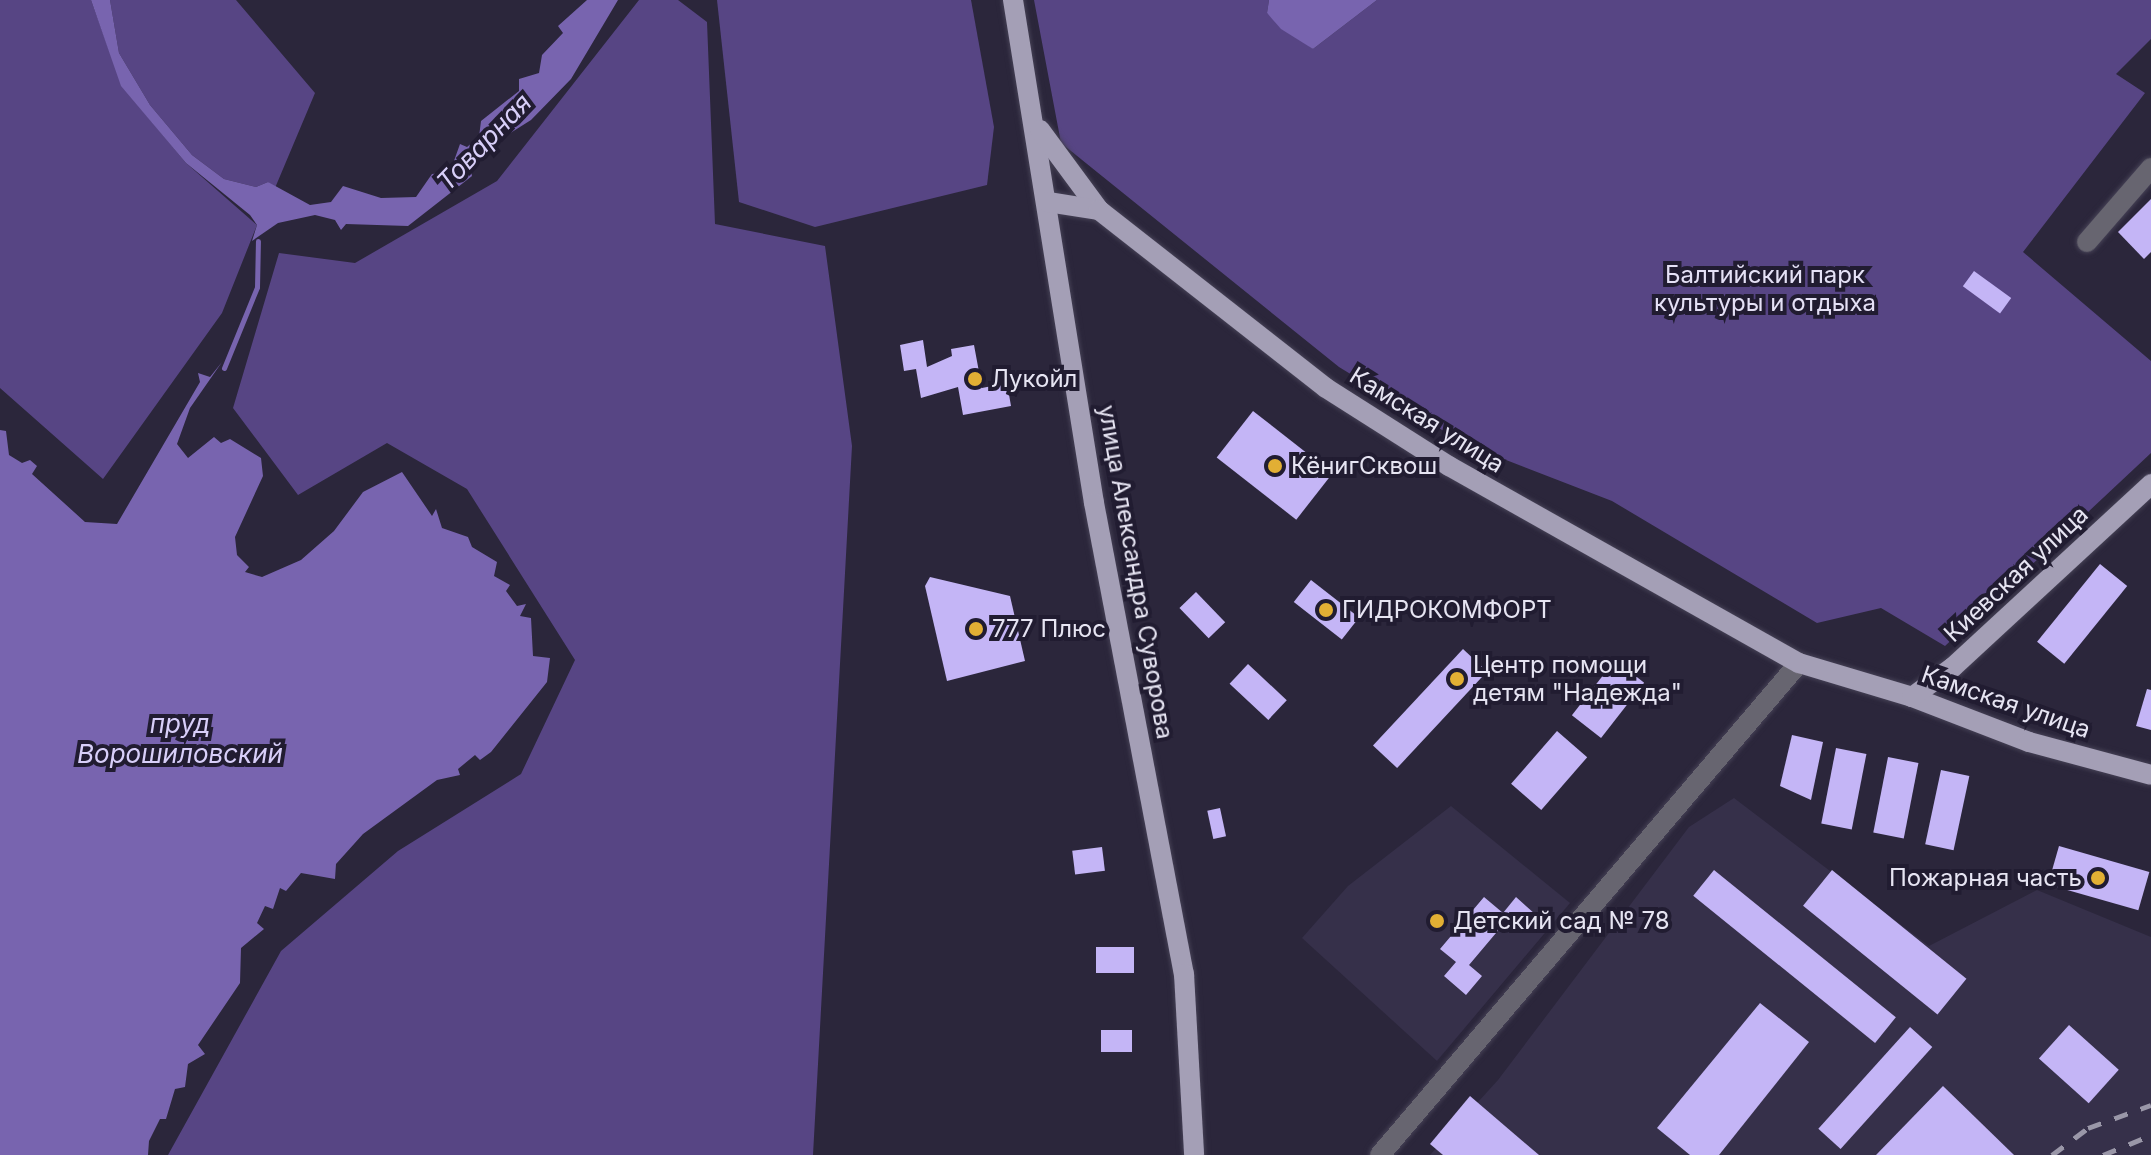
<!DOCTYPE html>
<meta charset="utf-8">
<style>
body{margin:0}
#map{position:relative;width:2151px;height:1155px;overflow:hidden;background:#2b263b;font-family:Inter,sans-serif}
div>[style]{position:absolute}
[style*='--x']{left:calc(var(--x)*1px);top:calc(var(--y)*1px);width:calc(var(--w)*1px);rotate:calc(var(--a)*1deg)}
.built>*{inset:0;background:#36304a}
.green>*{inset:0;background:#574584}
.water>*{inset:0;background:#7864af}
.stream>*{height:5px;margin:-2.5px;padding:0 2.5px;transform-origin:2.5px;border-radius:2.5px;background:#7864af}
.building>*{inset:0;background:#c4b5f6;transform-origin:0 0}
.roads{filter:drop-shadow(0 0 2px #454155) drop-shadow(0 0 2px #454155)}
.minor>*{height:20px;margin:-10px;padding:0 10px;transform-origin:10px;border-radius:10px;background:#676570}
.major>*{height:20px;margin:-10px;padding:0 10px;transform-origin:10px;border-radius:10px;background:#a49fb6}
.rail>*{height:5px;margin-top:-2.5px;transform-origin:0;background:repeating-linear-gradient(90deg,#9a97a8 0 14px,transparent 0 28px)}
.dots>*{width:22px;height:22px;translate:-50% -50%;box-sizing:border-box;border:4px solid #211c31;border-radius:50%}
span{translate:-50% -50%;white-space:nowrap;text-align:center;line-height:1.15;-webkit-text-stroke:8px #211c31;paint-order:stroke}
.park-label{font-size:24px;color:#e5e1f6}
.poi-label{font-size:24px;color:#e6e4f2}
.left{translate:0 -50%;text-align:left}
.right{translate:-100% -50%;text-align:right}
.street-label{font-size:24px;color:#e6e4f2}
.water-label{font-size:26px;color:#d8cff9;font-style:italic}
</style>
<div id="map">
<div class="built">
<div style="clip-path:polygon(1734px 798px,1929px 946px,2037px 890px,2151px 937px,2151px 1155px,1430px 1155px,1498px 1080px,1689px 827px)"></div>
<div style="clip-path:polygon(1451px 806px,1570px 903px,1437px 1061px,1302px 938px,1348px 886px)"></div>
</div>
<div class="green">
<div style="clip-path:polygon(0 0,91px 0,122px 86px,186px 163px,257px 225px,222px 313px,103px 479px,0 388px)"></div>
<div style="clip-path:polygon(110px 0,236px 0,315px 93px,275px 188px,268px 182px,256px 187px,224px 179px,192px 155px,150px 105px,119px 53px)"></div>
<div style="clip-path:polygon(639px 0,678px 0,707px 22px,715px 224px,825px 246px,852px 446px,813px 1155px,168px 1155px,281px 951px,398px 851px,521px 774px,575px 660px,467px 489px,387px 443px,298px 495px,233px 408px,279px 253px,355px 263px,497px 181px)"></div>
<div style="clip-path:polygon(717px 0,971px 0,994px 127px,987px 185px,815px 227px,739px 202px)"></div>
<div style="clip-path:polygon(1034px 0,1269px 0,1267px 13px,1313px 49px,1377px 0,2151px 0,2151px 39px,2116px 74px,2145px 93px,2023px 252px,2151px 361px,2151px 453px,1945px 646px,1881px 608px,1817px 623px,1612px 501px,1465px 444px,1339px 367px,1061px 143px)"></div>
</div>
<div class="water">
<div style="clip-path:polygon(91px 0,110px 0,119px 53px,150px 105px,192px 155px,224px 179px,256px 187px,268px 182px,310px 205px,331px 202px,343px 186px,381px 198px,416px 197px,432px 174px,450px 172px,460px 144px,467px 147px,479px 137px,481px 121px,519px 91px,519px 79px,539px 73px,542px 55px,563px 33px,558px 26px,587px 0,618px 0,571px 79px,531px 120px,488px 147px,492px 153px,470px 166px,472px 176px,408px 226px,346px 224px,341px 230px,335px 220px,315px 215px,278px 223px,252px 241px,257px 225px,250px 215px,186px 163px,121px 86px)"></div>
<div style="clip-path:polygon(1269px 0,1377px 0,1313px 49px,1281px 29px,1267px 13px)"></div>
<div style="clip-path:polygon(222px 362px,190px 408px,177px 444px,188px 458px,214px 437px,221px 443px,230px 439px,261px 458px,263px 476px,235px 537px,237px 555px,249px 567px,245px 572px,262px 577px,301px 560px,334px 531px,363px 492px,402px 472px,432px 516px,436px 509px,442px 528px,468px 537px,472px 547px,497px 562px,494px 576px,510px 585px,506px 591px,517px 606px,526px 604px,520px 616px,531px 618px,533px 656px,550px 658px,547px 682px,491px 752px,480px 760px,475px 755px,458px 769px,460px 775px,437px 780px,363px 834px,336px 864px,335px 879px,301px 873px,286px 891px,280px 888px,273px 909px,265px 906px,257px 923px,264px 929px,241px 948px,240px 983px,198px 1045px,205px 1054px,188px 1064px,185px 1087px,175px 1089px,166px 1119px,160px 1119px,149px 1141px,148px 1155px,0 1155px,0 430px,6px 431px,9px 455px,22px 463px,30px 460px,37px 466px,32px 474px,85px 522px,117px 524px,200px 382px,198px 373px,210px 377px)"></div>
</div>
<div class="stream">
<div style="--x:224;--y:368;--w:87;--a:-67.8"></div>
<div style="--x:257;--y:287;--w:46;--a:-88.8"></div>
</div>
<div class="building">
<div style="clip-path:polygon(2151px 199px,2151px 252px,2144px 259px,2118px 232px)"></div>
<div style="left:1974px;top:271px;width:46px;height:19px;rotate:36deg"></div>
<div style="clip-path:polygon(923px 340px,927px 367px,952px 356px,951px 349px,974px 345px,982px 388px,1007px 383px,1011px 406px,963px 415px,958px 387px,921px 398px,916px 369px,904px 371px,900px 345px)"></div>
<div style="left:1253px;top:411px;width:101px;height:59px;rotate:38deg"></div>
<div style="left:2100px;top:564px;width:35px;height:100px;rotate:39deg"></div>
<div style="clip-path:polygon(930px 577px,1010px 596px,1025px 661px,947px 681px,925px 586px)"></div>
<div style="left:1311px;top:580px;width:61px;height:28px;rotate:38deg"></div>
<div style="left:1196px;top:592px;width:42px;height:23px;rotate:46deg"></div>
<div style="left:1463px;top:649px;width:33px;height:132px;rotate:43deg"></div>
<div style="left:1615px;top:660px;width:37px;height:70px;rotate:38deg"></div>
<div style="left:1248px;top:664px;width:53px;height:27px;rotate:43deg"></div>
<div style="clip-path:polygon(2147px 689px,2151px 690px,2151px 730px,2136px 726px)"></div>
<div style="left:1557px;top:731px;width:40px;height:70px;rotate:41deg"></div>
<div style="clip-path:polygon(1792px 735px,1823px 742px,1811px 800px,1780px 786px)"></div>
<div style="left:1836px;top:748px;width:31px;height:77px;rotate:11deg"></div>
<div style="left:1888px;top:757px;width:31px;height:77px;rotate:11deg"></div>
<div style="left:1941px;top:770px;width:29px;height:76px;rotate:12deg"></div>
<div style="left:1220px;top:808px;width:29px;height:13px;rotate:78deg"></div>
<div style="left:2059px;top:846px;width:94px;height:40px;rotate:16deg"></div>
<div style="left:1102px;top:847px;width:24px;height:30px;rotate:83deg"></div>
<div style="left:1714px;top:870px;width:234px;height:33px;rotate:39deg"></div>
<div style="left:1832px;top:870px;width:173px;height:46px;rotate:39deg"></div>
<div style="clip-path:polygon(1484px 897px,1503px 913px,1516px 897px,1535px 914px,1520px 932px,1507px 920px,1469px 965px,1482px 976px,1466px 995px,1444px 976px,1456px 962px,1440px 949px)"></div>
<div style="left:1096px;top:947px;width:38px;height:26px"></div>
<div style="clip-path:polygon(1760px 1003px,1809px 1042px,1719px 1155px,1690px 1155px,1657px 1128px)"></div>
<div style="left:2069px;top:1025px;width:67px;height:45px;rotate:42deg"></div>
<div style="left:1910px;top:1027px;width:30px;height:137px;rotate:42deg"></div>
<div style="left:1101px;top:1030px;width:31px;height:22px"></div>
<div style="clip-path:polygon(1943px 1086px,2014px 1155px,1876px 1155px)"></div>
<div style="clip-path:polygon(1470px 1096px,1539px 1155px,1443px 1155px,1430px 1144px)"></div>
</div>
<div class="roads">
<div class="minor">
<div style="--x:2087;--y:242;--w:98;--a:-49.1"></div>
<div style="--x:1380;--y:1155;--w:646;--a:-49.58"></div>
</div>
<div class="major">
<div style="--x:1013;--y:0;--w:509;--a:80.85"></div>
<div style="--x:1094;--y:503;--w:480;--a:79.2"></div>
<div style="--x:1184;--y:974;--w:181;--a:86.8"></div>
<div style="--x:1040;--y:130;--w:99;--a:53.6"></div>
<div style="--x:1048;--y:202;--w:52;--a:8.9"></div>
<div style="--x:1099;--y:210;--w:288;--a:38.1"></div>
<div style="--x:1326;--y:388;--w:146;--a:32.4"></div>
<div style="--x:1449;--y:466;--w:402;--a:29.4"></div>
<div style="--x:1799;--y:663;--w:118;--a:16.7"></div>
<div style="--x:1912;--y:697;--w:125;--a:21"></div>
<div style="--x:2029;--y:742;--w:126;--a:15.1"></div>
<div style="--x:1912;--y:697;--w:51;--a:-36.2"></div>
<div style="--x:1953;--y:667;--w:270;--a:-42.7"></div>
</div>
</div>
<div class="rail">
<div style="--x:2052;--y:1155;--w:45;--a:-36.9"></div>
<div style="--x:2088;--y:1128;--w:67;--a:-20.1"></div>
<div style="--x:2103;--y:1155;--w:52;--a:-22.6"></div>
</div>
<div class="dots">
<div style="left:975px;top:379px;background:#e2af34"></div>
<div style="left:1275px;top:466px;background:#e2af34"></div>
<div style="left:1326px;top:610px;background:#e2af34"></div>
<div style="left:976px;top:629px;background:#e2af34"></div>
<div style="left:1457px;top:679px;background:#e2af34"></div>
<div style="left:2098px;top:878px;background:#e2af34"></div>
<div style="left:1437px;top:921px;background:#e2af34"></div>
</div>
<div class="park-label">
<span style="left:1765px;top:289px">Балтийский парк<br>культуры и отдыха</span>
</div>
<div class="poi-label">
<span class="left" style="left:991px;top:379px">Лукойл</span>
<span class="left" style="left:1291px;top:466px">КёнигСквош</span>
<span class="left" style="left:1342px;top:610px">ГИДРОКОМФОРТ</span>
<span class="left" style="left:992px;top:629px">777 Плюс</span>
<span class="left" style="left:1473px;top:679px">Центр помощи<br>детям "Надежда"</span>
<span class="right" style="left:2082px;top:878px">Пожарная часть</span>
<span class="left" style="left:1453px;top:921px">Детский сад № 78</span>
</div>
<div class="street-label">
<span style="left:1427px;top:420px;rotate:32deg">Камская улица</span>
<span style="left:1136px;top:572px;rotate:80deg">улица Александра Суворова</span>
<span style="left:2016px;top:574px;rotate:-43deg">Киевская улица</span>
<span style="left:2006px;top:702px;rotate:19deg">Камская улица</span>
</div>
<div class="water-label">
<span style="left:484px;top:142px;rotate:-46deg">Товарная</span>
<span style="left:180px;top:739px">пруд<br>Ворошиловский</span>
</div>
</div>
